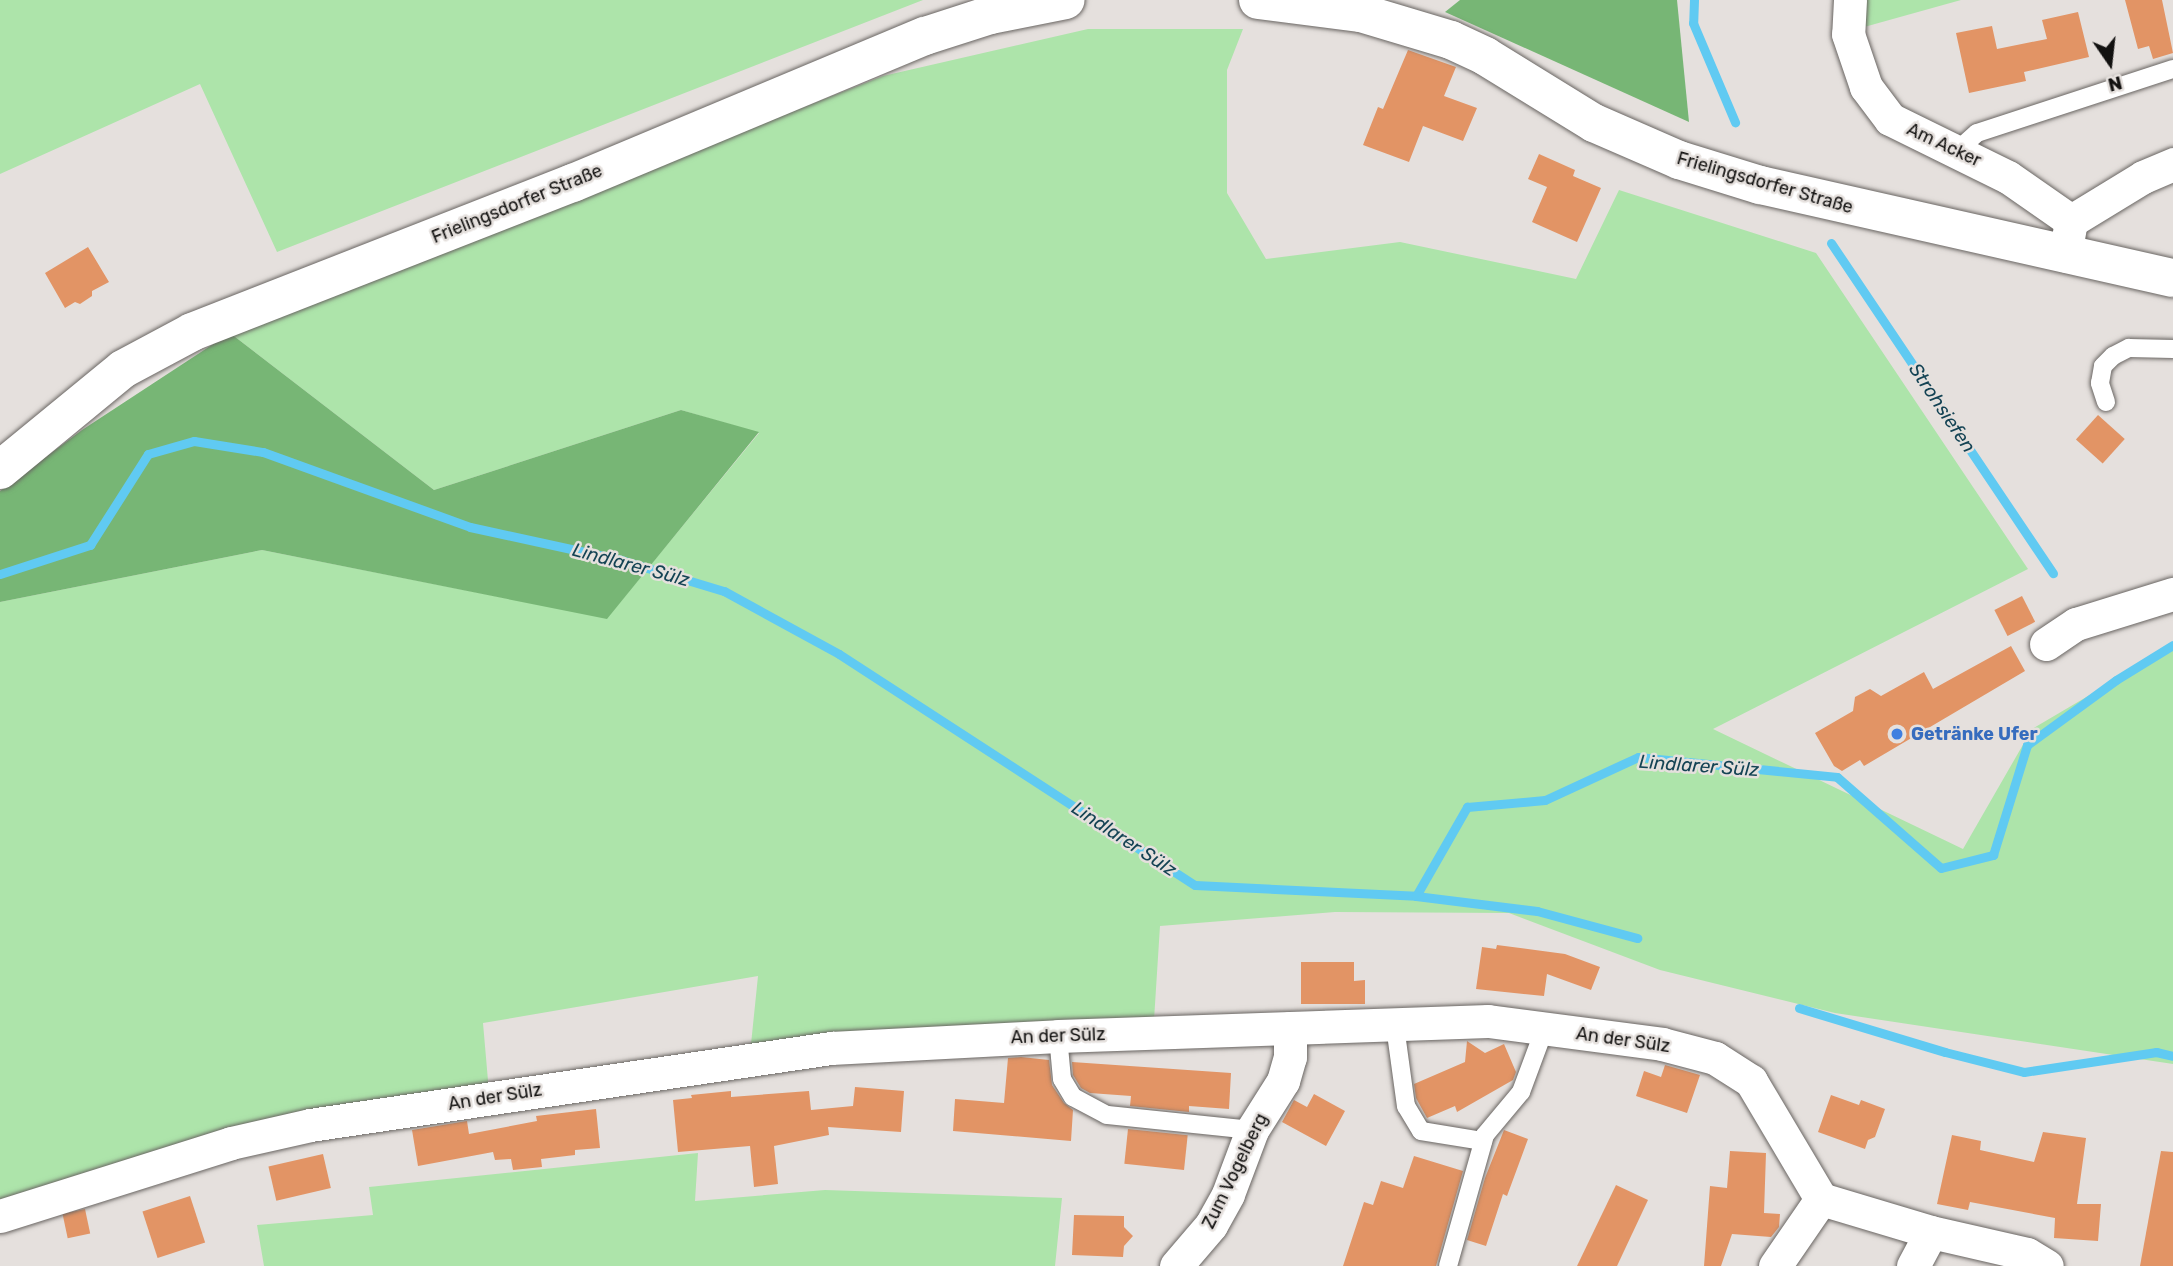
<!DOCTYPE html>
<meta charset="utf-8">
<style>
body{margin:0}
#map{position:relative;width:2173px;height:1266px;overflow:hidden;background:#e5e0dd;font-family:Rubik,sans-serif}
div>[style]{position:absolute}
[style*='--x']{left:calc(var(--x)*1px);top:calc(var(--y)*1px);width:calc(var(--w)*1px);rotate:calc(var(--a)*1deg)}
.green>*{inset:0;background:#ade4aa}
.forest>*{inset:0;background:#77b675}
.stream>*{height:9px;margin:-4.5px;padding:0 4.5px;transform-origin:4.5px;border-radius:4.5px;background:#60caf2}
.building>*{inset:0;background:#e29465;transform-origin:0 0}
.roads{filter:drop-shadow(0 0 2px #696562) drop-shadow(0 0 2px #696562)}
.lane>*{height:18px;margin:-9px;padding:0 9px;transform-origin:9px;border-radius:9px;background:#fff}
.street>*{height:33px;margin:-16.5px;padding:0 16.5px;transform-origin:16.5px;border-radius:16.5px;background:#fff}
.secondary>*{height:38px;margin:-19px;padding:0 19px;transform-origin:19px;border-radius:19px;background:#fff}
.dots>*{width:19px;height:19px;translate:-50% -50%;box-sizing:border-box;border:4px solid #e5e0dd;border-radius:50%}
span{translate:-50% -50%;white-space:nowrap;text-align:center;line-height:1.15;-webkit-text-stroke:5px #e5e0dd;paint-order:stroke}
.street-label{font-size:18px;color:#121110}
.shop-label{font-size:18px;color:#366cbe;font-weight:700}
.left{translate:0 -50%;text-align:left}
.water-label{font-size:19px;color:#144354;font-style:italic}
.north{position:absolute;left:2075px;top:28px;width:70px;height:70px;-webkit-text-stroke:5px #e5e0dd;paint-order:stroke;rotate:166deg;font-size:19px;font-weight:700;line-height:28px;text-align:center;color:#121110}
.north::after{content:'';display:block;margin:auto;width:24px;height:32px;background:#121110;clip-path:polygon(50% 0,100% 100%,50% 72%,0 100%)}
</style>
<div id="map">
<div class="green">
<div style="clip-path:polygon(0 0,923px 0,277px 252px,200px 84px,0 174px)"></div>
<div style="clip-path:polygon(1858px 0,1961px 0,1857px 29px)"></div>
<div style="clip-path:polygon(1088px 29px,1243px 29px,1227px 70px,1227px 193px,1266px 259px,1400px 242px,1576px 279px,1619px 190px,1816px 253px,2028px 569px,1713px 729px,1963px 849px,2032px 729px,2173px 646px,2173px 1064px,1835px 1013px,1660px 970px,1509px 913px,1335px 912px,1160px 926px,1154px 1020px,750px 1054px,758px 976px,483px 1023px,489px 1092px,0 1207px,0 602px,262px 550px,607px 618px,759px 433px,681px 410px,434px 490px,230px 333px,883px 76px)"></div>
<div style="clip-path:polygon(698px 1153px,695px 1201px,825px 1190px,1062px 1198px,1055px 1266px,264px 1266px,257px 1225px,373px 1215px,369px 1187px)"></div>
</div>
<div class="forest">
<div style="clip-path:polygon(1460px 0,1677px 0,1689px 122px,1445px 12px)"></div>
<div style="clip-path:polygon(230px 333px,434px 490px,681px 410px,759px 432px,607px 619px,262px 550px,0 602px,0 491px,82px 430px)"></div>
</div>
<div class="stream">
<div style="--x:1694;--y:0;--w:23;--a:92"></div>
<div style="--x:1693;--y:23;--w:108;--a:67"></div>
<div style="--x:1831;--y:243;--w:398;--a:56.1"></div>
<div style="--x:0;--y:574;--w:95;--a:-17.9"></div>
<div style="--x:90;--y:545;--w:108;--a:-57.5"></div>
<div style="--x:148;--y:454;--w:48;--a:-15.8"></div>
<div style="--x:194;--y:441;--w:70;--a:9.1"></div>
<div style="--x:263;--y:452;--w:220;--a:19.9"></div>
<div style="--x:470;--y:527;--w:155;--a:12.3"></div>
<div style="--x:621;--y:560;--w:108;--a:16.8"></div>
<div style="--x:724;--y:591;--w:131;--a:28.7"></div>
<div style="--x:839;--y:654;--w:424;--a:33"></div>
<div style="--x:1195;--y:885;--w:221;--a:2.8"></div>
<div style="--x:1416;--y:896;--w:103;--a:-60.2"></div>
<div style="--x:1467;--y:807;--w:78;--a:-5.1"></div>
<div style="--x:1545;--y:800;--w:102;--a:-24.8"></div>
<div style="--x:1638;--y:757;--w:200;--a:5.7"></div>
<div style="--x:1837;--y:777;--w:138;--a:41.2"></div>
<div style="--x:1941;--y:868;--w:54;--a:-14"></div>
<div style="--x:1993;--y:855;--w:115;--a:-72.8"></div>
<div style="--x:2027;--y:745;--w:110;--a:-36.1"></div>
<div style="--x:2116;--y:680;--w:67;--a:-31.6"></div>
<div style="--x:1416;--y:896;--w:122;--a:7.1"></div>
<div style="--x:1537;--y:911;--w:104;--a:15.1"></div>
<div style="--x:1799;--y:1008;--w:152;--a:16.8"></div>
<div style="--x:1945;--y:1052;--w:81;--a:14.2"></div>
<div style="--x:2024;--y:1072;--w:134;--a:-8.6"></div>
<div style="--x:2156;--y:1052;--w:17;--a:13"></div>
</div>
<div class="building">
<div style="clip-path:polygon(2125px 0,2162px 0,2173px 53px,2153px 59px,2149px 46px,2138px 49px)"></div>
<div style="clip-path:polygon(2078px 12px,2089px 57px,2024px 72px,2026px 81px,1969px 93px,1956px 33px,1992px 26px,1997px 49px,2047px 39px,2042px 20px)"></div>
<div style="clip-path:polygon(1408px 50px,1456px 67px,1444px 96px,1477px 108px,1463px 141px,1423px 126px,1409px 162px,1363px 145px,1378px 107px,1383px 109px)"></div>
<div style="clip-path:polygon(1539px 154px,1575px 170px,1573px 176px,1601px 188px,1577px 242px,1532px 222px,1547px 187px,1528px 179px)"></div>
<div style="clip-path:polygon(88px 247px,109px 282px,92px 291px,92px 296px,80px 304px,75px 302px,65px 308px,45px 273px)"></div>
<div style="left:2098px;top:415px;width:36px;height:33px;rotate:42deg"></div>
<div style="left:2022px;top:596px;width:29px;height:31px;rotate:63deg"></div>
<div style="clip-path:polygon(2011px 646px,2025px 671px,1864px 766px,1860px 760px,1842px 771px,1834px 766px,1815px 733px,1853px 711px,1855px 697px,1870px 689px,1881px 696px,1924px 672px,1933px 689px)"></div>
<div style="clip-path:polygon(1497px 945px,1565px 954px,1600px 967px,1591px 990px,1547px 974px,1544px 996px,1476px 989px,1482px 947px,1496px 949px)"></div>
<div style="clip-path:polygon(1301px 962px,1354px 962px,1354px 981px,1365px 980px,1365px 1004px,1301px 1004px)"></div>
<div style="clip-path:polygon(1467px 1041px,1485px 1053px,1504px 1044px,1516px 1072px,1513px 1080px,1457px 1112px,1455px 1106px,1427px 1118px,1416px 1098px,1414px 1084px,1465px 1062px)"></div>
<div style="clip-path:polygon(1021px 1057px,1049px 1060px,1052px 1085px,1064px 1103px,1073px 1110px,1071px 1141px,953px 1131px,955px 1099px,1004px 1103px,1008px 1058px)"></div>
<div style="clip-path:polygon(1072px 1062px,1231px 1073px,1229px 1109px,1189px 1106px,1189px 1112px,1130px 1106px,1131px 1096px,1090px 1093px,1081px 1088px,1073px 1075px)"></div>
<div style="clip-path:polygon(1665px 1065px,1700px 1075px,1687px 1113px,1636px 1096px,1644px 1071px,1661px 1077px)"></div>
<div style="clip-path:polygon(855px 1087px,904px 1091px,901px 1132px,828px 1127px,829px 1135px,774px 1146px,778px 1184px,754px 1187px,750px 1146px,678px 1152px,673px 1100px,692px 1098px,691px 1095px,731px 1091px,731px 1097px,809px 1091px,811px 1110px,853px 1106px)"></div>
<div style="clip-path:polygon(1314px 1094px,1345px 1111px,1326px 1146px,1282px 1122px,1294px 1100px,1307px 1107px)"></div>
<div style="clip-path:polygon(1831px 1095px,1859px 1105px,1861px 1100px,1885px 1109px,1875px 1137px,1868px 1140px,1865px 1149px,1818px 1132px)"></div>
<div style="clip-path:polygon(596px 1109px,600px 1148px,575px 1150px,575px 1155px,541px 1159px,542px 1167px,513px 1170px,511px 1159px,495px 1160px,493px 1152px,418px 1166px,412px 1130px,467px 1121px,469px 1134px,537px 1121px,536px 1116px)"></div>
<div style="left:1128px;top:1129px;width:60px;height:35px;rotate:6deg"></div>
<div style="clip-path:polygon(1504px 1130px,1528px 1139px,1507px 1196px,1503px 1194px,1486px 1246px,1467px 1240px,1485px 1178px)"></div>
<div style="clip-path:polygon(2043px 1132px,2086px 1138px,2077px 1204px,2101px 1204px,2098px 1241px,2054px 1238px,2055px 1218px,1970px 1202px,1968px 1210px,1937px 1204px,1952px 1135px,1981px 1141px,1980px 1150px,2034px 1162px)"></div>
<div style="clip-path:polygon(1730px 1151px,1766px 1153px,1764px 1213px,1780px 1214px,1779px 1227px,1771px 1237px,1732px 1234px,1721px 1266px,1704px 1266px,1710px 1186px,1727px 1188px)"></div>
<div style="clip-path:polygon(2161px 1151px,2173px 1152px,2173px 1266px,2140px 1266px)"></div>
<div style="left:323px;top:1154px;width:35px;height:56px;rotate:77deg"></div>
<div style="clip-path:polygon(1414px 1156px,1463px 1171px,1436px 1266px,1343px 1266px,1364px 1202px,1373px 1205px,1381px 1181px,1403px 1188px)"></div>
<div style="clip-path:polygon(1616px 1185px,1648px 1200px,1617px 1266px,1577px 1266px)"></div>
<div style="left:190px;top:1196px;width:49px;height:50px;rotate:72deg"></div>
<div style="left:85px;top:1209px;width:25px;height:23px;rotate:78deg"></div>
<div style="clip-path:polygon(1074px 1215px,1124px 1216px,1124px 1227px,1133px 1236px,1124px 1246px,1123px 1257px,1072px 1255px)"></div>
</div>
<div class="roads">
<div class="lane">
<div style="--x:1958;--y:150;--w:25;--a:-42"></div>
<div style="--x:1977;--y:133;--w:206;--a:-18.1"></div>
<div style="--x:2106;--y:402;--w:20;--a:-108"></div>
<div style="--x:2100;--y:383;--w:17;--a:-80"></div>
<div style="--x:2103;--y:366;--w:14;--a:-45"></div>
<div style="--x:2113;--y:356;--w:18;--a:-27"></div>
<div style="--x:2129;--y:348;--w:44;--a:1.3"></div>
<div style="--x:1395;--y:1026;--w:81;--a:82.2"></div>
<div style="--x:1406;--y:1106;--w:29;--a:59"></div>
<div style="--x:1421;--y:1131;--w:63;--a:9.2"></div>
<div style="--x:1058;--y:1036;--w:43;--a:84.7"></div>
<div style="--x:1062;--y:1079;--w:21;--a:59"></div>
<div style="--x:1073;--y:1097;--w:38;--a:28"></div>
<div style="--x:1107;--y:1115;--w:146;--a:5.9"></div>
<div style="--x:1448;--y:1266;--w:136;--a:-74.2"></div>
<div style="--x:1485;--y:1135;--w:56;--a:-50.1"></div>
<div style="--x:1521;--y:1092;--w:66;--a:-69.6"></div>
</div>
<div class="street">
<div style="--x:1850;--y:0;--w:34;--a:93"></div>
<div style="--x:1848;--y:34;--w:56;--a:71.2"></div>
<div style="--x:1866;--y:87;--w:40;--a:53"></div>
<div style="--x:1890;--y:119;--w:131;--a:26.2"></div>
<div style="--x:2008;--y:177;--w:77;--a:34.9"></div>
<div style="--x:2071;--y:221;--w:35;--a:100"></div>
<div style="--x:2071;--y:221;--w:84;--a:-31.4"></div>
<div style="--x:2143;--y:177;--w:33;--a:-23"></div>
<div style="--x:2046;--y:644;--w:36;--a:-34"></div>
<div style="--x:2076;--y:624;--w:102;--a:-17.2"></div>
<div style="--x:0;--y:1216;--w:242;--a:-17.5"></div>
<div style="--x:231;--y:1143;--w:81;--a:-12.8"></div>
<div style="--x:310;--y:1125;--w:527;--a:-8.41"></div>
<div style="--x:831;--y:1048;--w:227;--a:-3"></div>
<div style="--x:1058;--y:1036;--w:430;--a:-2"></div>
<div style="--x:1488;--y:1021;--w:176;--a:7.5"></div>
<div style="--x:1662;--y:1044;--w:55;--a:14.8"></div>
<div style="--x:1715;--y:1058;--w:43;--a:32.6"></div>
<div style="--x:1751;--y:1081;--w:137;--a:59.3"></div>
<div style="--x:1821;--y:1199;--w:115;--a:16.7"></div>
<div style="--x:1931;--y:1232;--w:98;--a:12.9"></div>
<div style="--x:2027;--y:1254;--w:23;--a:31"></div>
<div style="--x:1176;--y:1266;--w:54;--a:-49.5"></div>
<div style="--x:1211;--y:1225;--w:35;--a:-61"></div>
<div style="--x:1228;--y:1194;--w:68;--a:-69.4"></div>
<div style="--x:1252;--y:1130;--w:58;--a:-57.7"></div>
<div style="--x:1283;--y:1081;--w:25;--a:-74"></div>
<div style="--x:1290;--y:1057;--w:29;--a:-90"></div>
<div style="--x:1775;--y:1266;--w:81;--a:-55.5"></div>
<div style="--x:1913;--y:1266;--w:38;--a:-62"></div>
</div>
<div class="secondary">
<div style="--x:1258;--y:0;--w:104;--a:7.2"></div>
<div style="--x:1361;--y:13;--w:94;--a:16.7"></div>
<div style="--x:1451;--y:40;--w:38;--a:25"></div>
<div style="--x:1485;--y:56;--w:128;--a:31.6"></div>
<div style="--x:1594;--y:123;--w:93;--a:23.5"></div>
<div style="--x:1679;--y:160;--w:85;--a:17.2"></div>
<div style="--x:1760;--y:185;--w:423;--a:12.7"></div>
<div style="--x:0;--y:470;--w:159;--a:-39.4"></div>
<div style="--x:123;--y:369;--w:78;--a:-28.2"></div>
<div style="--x:192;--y:332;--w:409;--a:-21.4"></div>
<div style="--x:573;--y:183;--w:381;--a:-22.7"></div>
<div style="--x:925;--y:36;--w:68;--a:-17.9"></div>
<div style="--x:990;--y:15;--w:77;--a:-11.2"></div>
</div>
</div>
<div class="dots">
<div style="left:1897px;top:734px;background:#3f7fe0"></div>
</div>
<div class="street-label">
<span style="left:1944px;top:145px;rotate:25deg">Am Acker</span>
<span style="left:1765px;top:183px;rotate:16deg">Frielingsdorfer Straße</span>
<span style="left:517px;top:204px;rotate:-22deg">Frielingsdorfer Straße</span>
<span style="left:1058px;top:1036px;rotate:-2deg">An der Sülz</span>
<span style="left:1623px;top:1040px;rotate:8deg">An der Sülz</span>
<span style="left:495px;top:1097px;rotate:-9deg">An der Sülz</span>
<span style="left:1235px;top:1171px;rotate:-64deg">Zum Vogelberg</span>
</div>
<div class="shop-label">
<span class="left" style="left:1911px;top:734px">Getränke Ufer</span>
</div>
<div class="water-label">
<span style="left:1942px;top:408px;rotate:56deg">Strohsiefen</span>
<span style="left:631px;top:565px;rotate:15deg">Lindlarer Sülz</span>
<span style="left:1699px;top:766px;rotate:4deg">Lindlarer Sülz</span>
<span style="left:1124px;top:839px;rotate:33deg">Lindlarer Sülz</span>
</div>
<div class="north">N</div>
</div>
